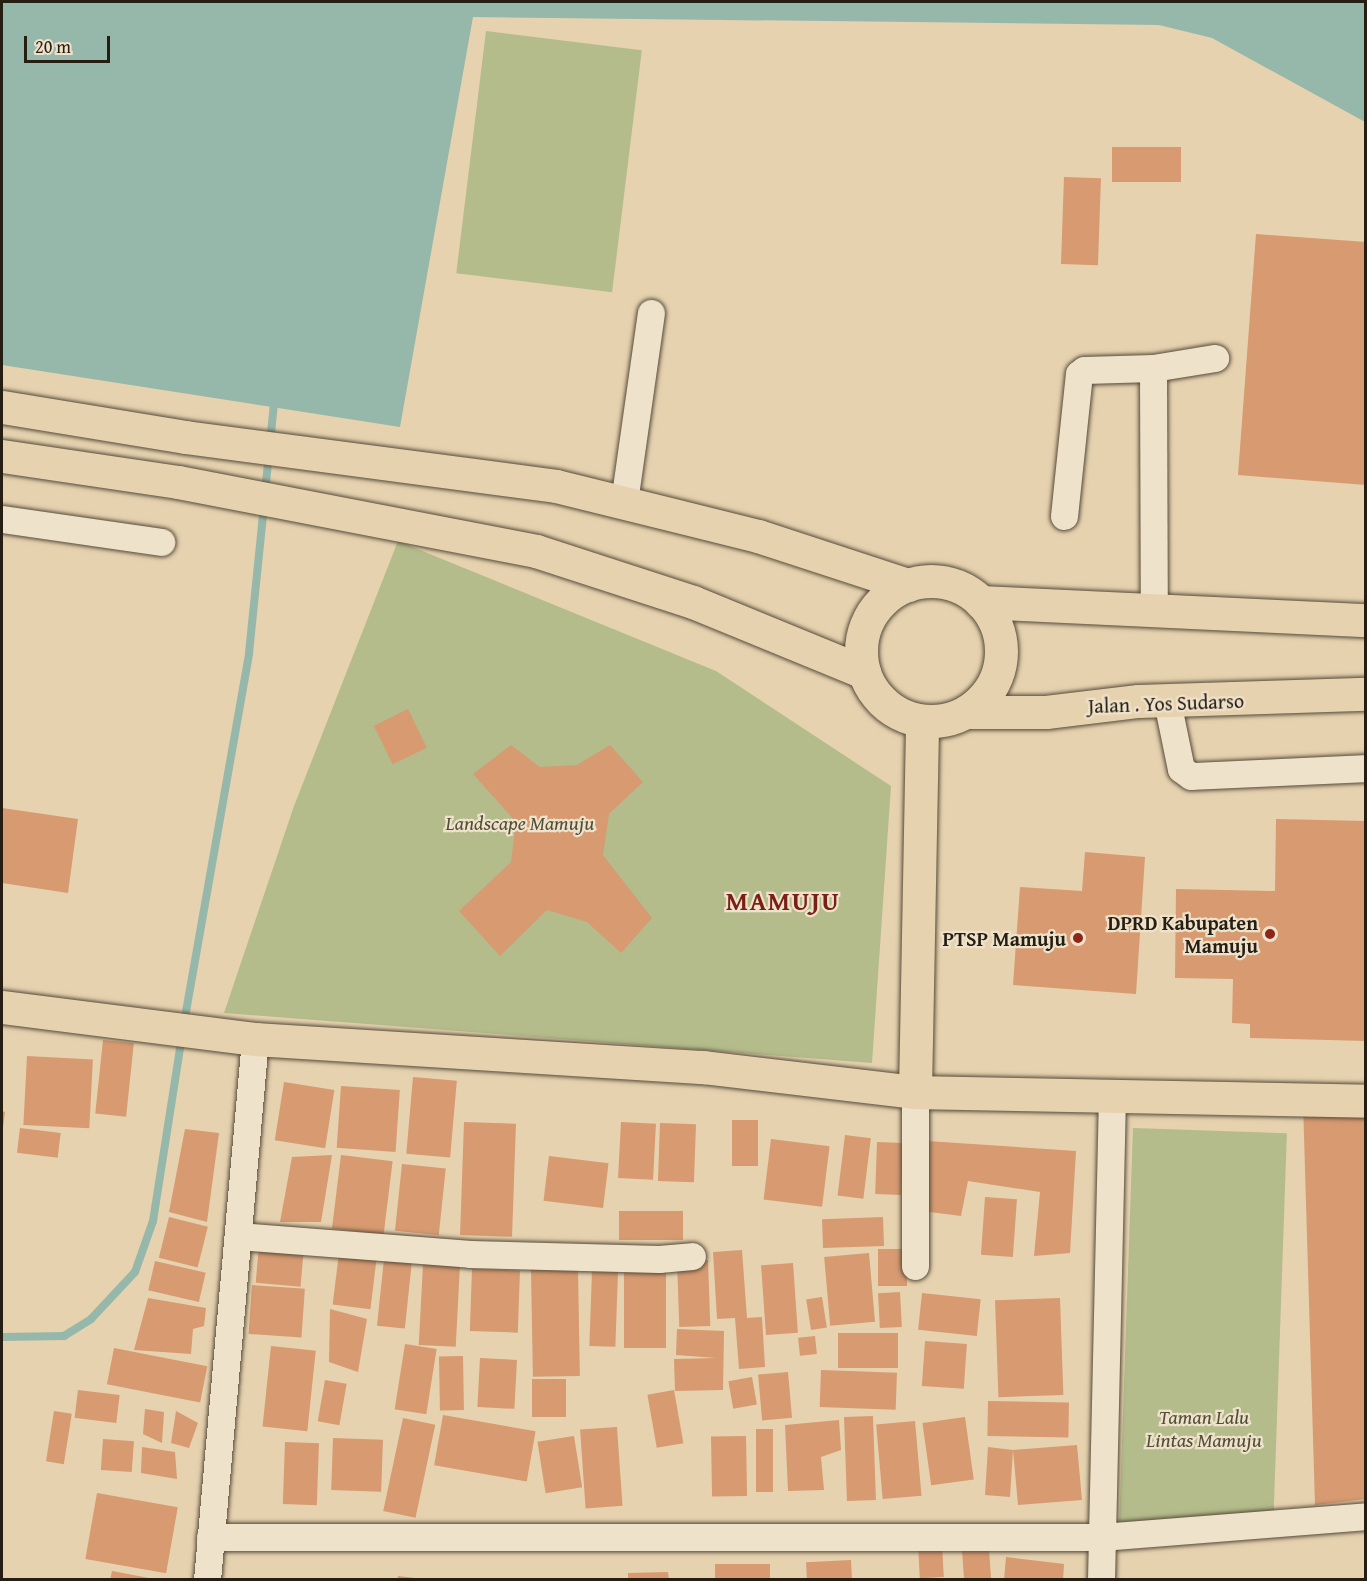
<!DOCTYPE html>
<style>
body{margin:0}
#map{position:relative;width:1367px;height:1581px;overflow:hidden;background:#e6d2af;font-family:"Gentium Book Plus",serif}
div>[style]{position:absolute}
[style*='--x']{left:calc(var(--x)*1px);top:calc(var(--y)*1px);width:calc(var(--w)*1px);rotate:calc(var(--a)*1deg)}
.green>*{inset:0;background:#b4bc8b;transform-origin:0 0}
.water>*{inset:0;background:#96b8ab}
.stream>*{height:8px;margin:-4px;padding:0 4px;transform-origin:4px;border-radius:4px;background:#96b8ab}
.building>*{inset:0;background:#d79a71;transform-origin:0 0}
.roads{filter:drop-shadow(0 0 2px #564b3a) drop-shadow(0 0 2px #564b3a)}
.minor>*{height:27px;margin:-13.5px;padding:0 13.5px;transform-origin:13.5px;border-radius:13.5px;background:#efe2cb}
.major>*{height:33px;margin:-16.5px;padding:0 16.5px;transform-origin:16.5px;border-radius:16.5px;background:#e6d2af}
.highway>*{height:33px;margin:-16.5px;padding:0 16.5px;transform-origin:16.5px;border-radius:16.5px;background:#e6d2af}
.highway>.ring{margin:-16.5px;padding:0;box-sizing:content-box;background:none;border:33px solid #e6d2af;border-radius:50%}
.dots>*{width:16px;height:16px;translate:-50% -50%;box-sizing:border-box;border:3px solid #efe2cb;border-radius:50%}
span{translate:-50% -50%;white-space:nowrap;text-align:center;line-height:1.15;-webkit-text-stroke:4.5px #efe2cb;paint-order:stroke}
.street-label{font-size:20px;color:#261e13}
.park-label{font-size:20px;color:#514d37;font-style:italic}
.poi-label{font-size:20px;color:#261e13;font-weight:700}
.right{translate:-100% -50%;text-align:right}
.district-label{font-size:26px;color:#7a1f14;font-weight:700;letter-spacing:1.5px}
.frame{position:absolute;inset:0;border:3px solid #261e13;pointer-events:none}
.scale{position:absolute;left:24px;top:36px;width:86px;height:27px;box-sizing:border-box;border:3px solid #261e13;border-top:0;padding-left:8px;font-size:18px;line-height:21px;white-space:nowrap;color:#261e13;-webkit-text-stroke:4px #efe2cb;paint-order:stroke}
</style>
<div id="map">
<div class="green">
<div style="left:486px;top:31px;width:157px;height:244px;rotate:7deg"></div>
<div style="clip-path:polygon(398px 541px,716px 671px,891px 786px,872px 1063px,224px 1013px,294px 806px)"></div>
<div style="left:1133px;top:1128px;width:154px;height:394px;rotate:2deg"></div>
</div>
<div class="water">
<div style="clip-path:polygon(2px 2px,1365px 2px,1365px 122px,1212px 38px,1159px 25px,473px 17px,400px 427px,2px 365px)"></div>
</div>
<div class="stream">
<div style="--x:270;--y:442;--w:36;--a:-84"></div>
<div style="--x:265;--y:492;--w:37;--a:-84"></div>
<div style="--x:184;--y:1023;--w:376;--a:-80"></div>
<div style="--x:249;--y:653;--w:149;--a:-84.2"></div>
<div style="--x:2;--y:1337;--w:62;--a:-0.9"></div>
<div style="--x:64;--y:1336;--w:32;--a:-32"></div>
<div style="--x:91;--y:1319;--w:64;--a:-46.9"></div>
<div style="--x:135;--y:1272;--w:54;--a:-70.6"></div>
<div style="--x:153;--y:1221;--w:187;--a:-81.1"></div>
</div>
<div class="building">
<div style="left:1112px;top:147px;width:69px;height:35px"></div>
<div style="left:1064px;top:177px;width:37px;height:87px;rotate:2deg"></div>
<div style="clip-path:polygon(1256px 234px,1366px 242px,1366px 485px,1238px 475px)"></div>
<div style="left:408px;top:709px;width:43px;height:38px;rotate:64deg"></div>
<div style="clip-path:polygon(511px 745px,540px 767px,577px 765px,610px 745px,643px 782px,609px 814px,603px 855px,652px 918px,621px 953px,587px 922px,547px 910px,500px 956px,459px 911px,511px 862px,516px 822px,473px 774px)"></div>
<div style="clip-path:polygon(2px 808px,78px 819px,68px 893px,2px 883px)"></div>
<div style="clip-path:polygon(1276px 819px,1366px 821px,1366px 1041px,1250px 1038px,1250px 1024px,1232px 1023px,1233px 979px,1175px 978px,1176px 889px,1275px 891px)"></div>
<div style="clip-path:polygon(1085px 852px,1145px 857px,1136px 994px,1013px 985px,1020px 887px,1082px 891px)"></div>
<div style="left:103px;top:1040px;width:31px;height:74px;rotate:6deg"></div>
<div style="left:27px;top:1056px;width:66px;height:69px;rotate:3deg"></div>
<div style="left:413px;top:1077px;width:44px;height:77px;rotate:5deg"></div>
<div style="left:284px;top:1082px;width:51px;height:59px;rotate:9deg"></div>
<div style="left:341px;top:1086px;width:59px;height:62px;rotate:4deg"></div>
<div style="clip-path:polygon(1303px 1102px,1366px 1107px,1366px 1499px,1315px 1505px)"></div>
<div style="clip-path:polygon(2px 1111px,5px 1112px,3px 1128px,2px 1128px)"></div>
<div style="left:732px;top:1120px;width:26px;height:46px"></div>
<div style="left:464px;top:1122px;width:52px;height:113px;rotate:2deg"></div>
<div style="left:621px;top:1122px;width:35px;height:56px;rotate:3deg"></div>
<div style="left:660px;top:1123px;width:36px;height:58px;rotate:2deg"></div>
<div style="left:20px;top:1128px;width:41px;height:25px;rotate:7deg"></div>
<div style="clip-path:polygon(185px 1129px,219px 1133px,207px 1222px,169px 1212px)"></div>
<div style="left:845px;top:1135px;width:26px;height:61px;rotate:7deg"></div>
<div style="left:771px;top:1139px;width:59px;height:61px;rotate:7deg"></div>
<div style="clip-path:polygon(927px 1141px,1076px 1151px,1070px 1253px,1034px 1256px,1040px 1192px,968px 1181px,961px 1216px,922px 1211px)"></div>
<div style="left:877px;top:1142px;width:26px;height:52px;rotate:2deg"></div>
<div style="clip-path:polygon(332px 1155px,321px 1222px,280px 1222px,292px 1157px)"></div>
<div style="left:341px;top:1155px;width:52px;height:74px;rotate:7deg"></div>
<div style="left:549px;top:1156px;width:60px;height:45px;rotate:7deg"></div>
<div style="left:402px;top:1164px;width:44px;height:67px;rotate:6deg"></div>
<div style="left:985px;top:1197px;width:32px;height:58px;rotate:4deg"></div>
<div style="left:619px;top:1211px;width:64px;height:29px"></div>
<div style="left:169px;top:1217px;width:40px;height:42px;rotate:14deg"></div>
<div style="left:883px;top:1217px;width:29px;height:61px;rotate:88deg"></div>
<div style="left:259px;top:1245px;width:45px;height:38px;rotate:5deg"></div>
<div style="left:878px;top:1249px;width:29px;height:37px"></div>
<div style="clip-path:polygon(742px 1250px,747px 1318px,762px 1317px,765px 1367px,739px 1369px,735px 1318px,717px 1319px,713px 1252px)"></div>
<div style="left:339px;top:1253px;width:38px;height:52px;rotate:7deg"></div>
<div style="left:869px;top:1253px;width:69px;height:45px;rotate:85deg"></div>
<div style="left:384px;top:1259px;width:28px;height:67px;rotate:6deg"></div>
<div style="left:708px;top:1260px;width:66px;height:31px;rotate:88deg"></div>
<div style="left:155px;top:1261px;width:52px;height:30px;rotate:13deg"></div>
<div style="left:793px;top:1263px;width:70px;height:32px;rotate:86deg"></div>
<div style="left:423px;top:1264px;width:37px;height:81px;rotate:3deg"></div>
<div style="left:578px;top:1268px;width:108px;height:47px;rotate:89deg"></div>
<div style="left:472px;top:1269px;width:48px;height:62px;rotate:2deg"></div>
<div style="left:592px;top:1271px;width:26px;height:75px;rotate:2deg"></div>
<div style="left:624px;top:1271px;width:42px;height:77px"></div>
<div style="left:252px;top:1285px;width:53px;height:49px;rotate:4deg"></div>
<div style="left:900px;top:1292px;width:35px;height:22px;rotate:87deg"></div>
<div style="left:922px;top:1293px;width:59px;height:37px;rotate:6deg"></div>
<div style="left:822px;top:1297px;width:31px;height:16px;rotate:81deg"></div>
<div style="clip-path:polygon(148px 1298px,206px 1308px,204px 1326px,193px 1329px,191px 1354px,134px 1350px)"></div>
<div style="left:1060px;top:1298px;width:97px;height:65px;rotate:88deg"></div>
<div style="clip-path:polygon(330px 1309px,367px 1319px,358px 1372px,329px 1362px)"></div>
<div style="clip-path:polygon(677px 1329px,724px 1331px,723px 1390px,675px 1391px,674px 1359px,716px 1358px,676px 1355px)"></div>
<div style="left:838px;top:1333px;width:60px;height:35px"></div>
<div style="left:815px;top:1336px;width:18px;height:17px;rotate:84deg"></div>
<div style="left:925px;top:1341px;width:42px;height:45px;rotate:4deg"></div>
<div style="left:405px;top:1344px;width:32px;height:66px;rotate:9deg"></div>
<div style="left:271px;top:1346px;width:45px;height:81px;rotate:6deg"></div>
<div style="left:114px;top:1348px;width:95px;height:37px;rotate:11deg"></div>
<div style="left:463px;top:1356px;width:54px;height:24px;rotate:89deg"></div>
<div style="left:480px;top:1358px;width:37px;height:49px;rotate:3deg"></div>
<div style="left:821px;top:1370px;width:76px;height:37px;rotate:2deg"></div>
<div style="left:788px;top:1372px;width:46px;height:30px;rotate:85deg"></div>
<div style="left:752px;top:1377px;width:28px;height:24px;rotate:80deg"></div>
<div style="left:532px;top:1379px;width:34px;height:38px"></div>
<div style="left:325px;top:1380px;width:22px;height:42px;rotate:10deg"></div>
<div style="left:78px;top:1390px;width:42px;height:28px;rotate:7deg"></div>
<div style="left:674px;top:1390px;width:54px;height:27px;rotate:80deg"></div>
<div style="left:988px;top:1401px;width:81px;height:35px;rotate:1deg"></div>
<div style="clip-path:polygon(145px 1409px,164px 1412px,162px 1443px,143px 1434px)"></div>
<div style="left:54px;top:1411px;width:18px;height:51px;rotate:9deg"></div>
<div style="clip-path:polygon(176px 1411px,198px 1423px,189px 1448px,171px 1443px)"></div>
<div style="left:443px;top:1415px;width:94px;height:51px;rotate:10deg"></div>
<div style="left:873px;top:1416px;width:84px;height:29px;rotate:88deg"></div>
<div style="left:965px;top:1417px;width:63px;height:43px;rotate:82deg"></div>
<div style="left:403px;top:1418px;width:33px;height:95px;rotate:12deg"></div>
<div style="clip-path:polygon(839px 1420px,841px 1450px,821px 1457px,824px 1490px,788px 1491px,785px 1425px)"></div>
<div style="left:915px;top:1421px;width:75px;height:39px;rotate:85deg"></div>
<div style="left:617px;top:1427px;width:79px;height:37px;rotate:86deg"></div>
<div style="left:756px;top:1429px;width:17px;height:63px"></div>
<div style="left:574px;top:1436px;width:52px;height:37px;rotate:81deg"></div>
<div style="left:746px;top:1436px;width:60px;height:35px;rotate:89deg"></div>
<div style="left:333px;top:1438px;width:50px;height:52px;rotate:2deg"></div>
<div style="left:103px;top:1439px;width:31px;height:31px;rotate:4deg"></div>
<div style="left:285px;top:1442px;width:34px;height:62px;rotate:2deg"></div>
<div style="clip-path:polygon(1077px 1445px,1082px 1500px,1018px 1505px,1013px 1450px,1010px 1497px,985px 1495px,988px 1447px,1013px 1450px)"></div>
<div style="clip-path:polygon(142px 1447px,175px 1452px,177px 1479px,141px 1473px)"></div>
<div style="left:97px;top:1493px;width:82px;height:67px;rotate:10deg"></div>
<div style="left:942px;top:1543px;width:34px;height:24px;rotate:87deg"></div>
<div style="left:989px;top:1549px;width:31px;height:27px;rotate:86deg"></div>
<div style="clip-path:polygon(1006px 1557px,1064px 1564px,1063px 1580px,1004px 1580px)"></div>
<div style="left:851px;top:1560px;width:20px;height:45px;rotate:87deg"></div>
<div style="left:715px;top:1564px;width:55px;height:16px"></div>
<div style="clip-path:polygon(112px 1571px,149px 1578px,149px 1580px,110px 1580px)"></div>
<div style="clip-path:polygon(668px 1572px,669px 1580px,628px 1580px,628px 1573px)"></div>
<div style="clip-path:polygon(398px 1576px,415px 1578px,415px 1580px,397px 1580px)"></div>
</div>
<div class="roads">
<div class="minor">
<div style="--x:1153;--y:368;--w:243;--a:89.8"></div>
<div style="--x:624;--y:502;--w:191;--a:-81.9"></div>
<div style="--x:1064;--y:516;--w:143;--a:-84"></div>
<div style="--x:1079;--y:374;--w:6;--a:-39"></div>
<div style="--x:1084;--y:370;--w:69;--a:-1.7"></div>
<div style="--x:1153;--y:368;--w:63;--a:-9.2"></div>
<div style="--x:2;--y:519;--w:161;--a:8.2"></div>
<div style="--x:1167;--y:701;--w:69;--a:78.4"></div>
<div style="--x:1181;--y:769;--w:12;--a:35"></div>
<div style="--x:1191;--y:776;--w:175;--a:-2.6"></div>
<div style="--x:915;--y:1092;--w:174;--a:90"></div>
<div style="--x:238;--y:1236;--w:233;--a:4.4"></div>
<div style="--x:470;--y:1254;--w:189;--a:1.5"></div>
<div style="--x:659;--y:1259;--w:33;--a:-5"></div>
<div style="--x:210;--y:1537;--w:892;--a:0"></div>
<div style="--x:1102;--y:1537;--w:265;--a:-4.5"></div>
<div style="--x:207;--y:1580;--w:543;--a:-84.93"></div>
<div style="--x:1101;--y:1580;--w:481;--a:-88.7"></div>
</div>
<div class="major">
<div style="--x:2;--y:1007;--w:255;--a:7.2"></div>
<div style="--x:255;--y:1039;--w:449;--a:3.6"></div>
<div style="--x:703;--y:1067;--w:213;--a:6.7"></div>
<div style="--x:915;--y:1092;--w:451;--a:1.1"></div>
<div style="--x:915;--y:1092;--w:371;--a:-88.9"></div>
</div>
<div class="highway">
<div style="--x:2;--y:407;--w:185;--a:9.3"></div>
<div style="--x:185;--y:437;--w:374;--a:7.5"></div>
<div style="--x:556;--y:486;--w:208;--a:13.9"></div>
<div style="--x:758;--y:536;--w:158;--a:18.1"></div>
<div style="--x:2;--y:456;--w:178;--a:8.4"></div>
<div style="--x:178;--y:482;--w:365;--a:10.9"></div>
<div style="--x:536;--y:551;--w:165;--a:18"></div>
<div style="--x:693;--y:602;--w:185;--a:22.3"></div>
<div class="ring" style="left:861px;top:581px;width:107px;height:107px"></div>
<div style="--x:981;--y:602;--w:385;--a:2.7"></div>
<div style="--x:967;--y:712;--w:79;--a:0"></div>
<div style="--x:1046;--y:712;--w:93;--a:-6.8"></div>
<div style="--x:1138;--y:701;--w:228;--a:-1.8"></div>
</div>
</div>
<div class="dots">
<div style="left:1270px;top:934px;background:#8f2418"></div>
<div style="left:1078px;top:938px;background:#8f2418"></div>
</div>
<div class="street-label">
<span style="left:1166px;top:703px;rotate:-2deg">Jalan . Yos Sudarso</span>
</div>
<div class="park-label">
<span style="left:520px;top:822px">Landscape Mamuju</span>
<span style="left:1204px;top:1428px">Taman Lalu<br>Lintas Mamuju</span>
</div>
<div class="poi-label">
<span class="right" style="left:1258px;top:934px">DPRD Kabupaten<br>Mamuju</span>
<span class="right" style="left:1066px;top:938px">PTSP Mamuju</span>
</div>
<div class="district-label">
<span style="left:783px;top:901px">MAMUJU</span>
</div>
<div class="frame"></div>
<div class="scale">20 m</div>
</div>
